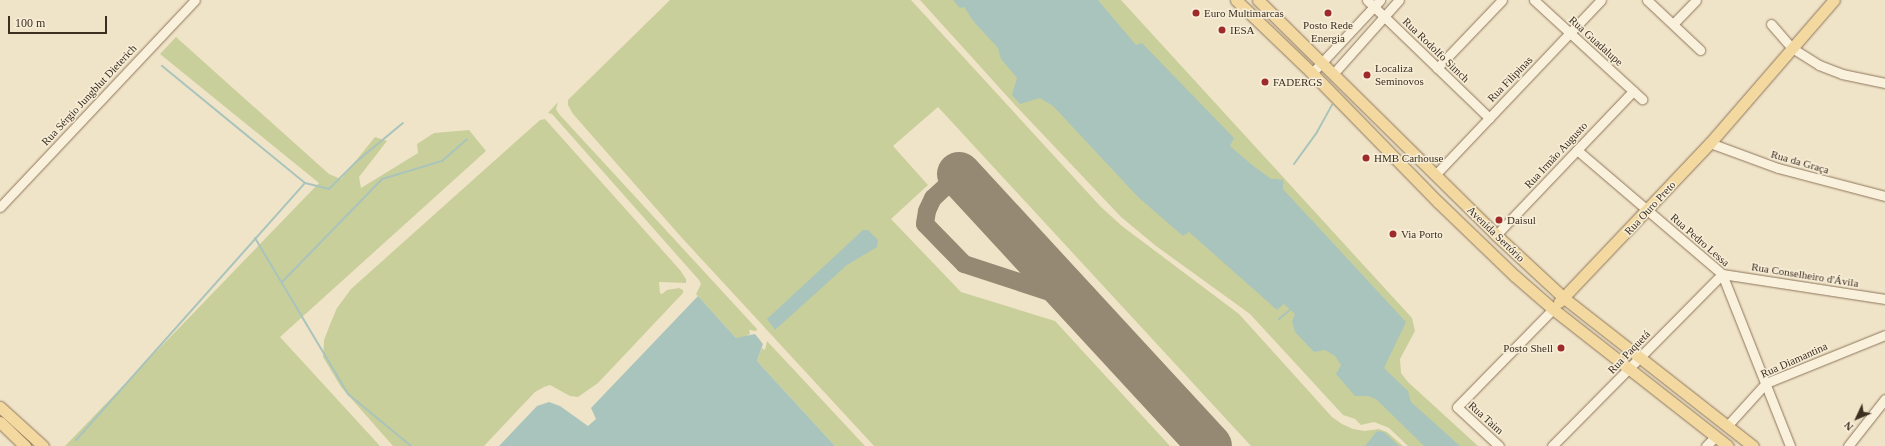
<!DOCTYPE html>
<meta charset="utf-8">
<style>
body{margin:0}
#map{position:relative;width:1885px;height:446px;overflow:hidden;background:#f0e4c8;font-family:Georgia,serif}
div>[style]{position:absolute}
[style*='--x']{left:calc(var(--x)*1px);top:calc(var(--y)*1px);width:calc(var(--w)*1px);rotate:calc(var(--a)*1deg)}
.green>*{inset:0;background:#c9cf9b}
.water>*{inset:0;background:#a9c4bc}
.stream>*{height:2px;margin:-1px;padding:0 1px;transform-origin:1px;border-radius:1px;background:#a9c4bc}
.taxiway>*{height:18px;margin:-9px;padding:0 9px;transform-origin:9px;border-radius:9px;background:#968974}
.runway>*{height:44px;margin:-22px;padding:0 22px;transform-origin:22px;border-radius:22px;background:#968974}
.roads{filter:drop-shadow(0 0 1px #8d765c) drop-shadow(0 0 1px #8d765c)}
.minor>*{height:9px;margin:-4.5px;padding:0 4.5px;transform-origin:4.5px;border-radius:4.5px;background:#faf1dc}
.major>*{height:11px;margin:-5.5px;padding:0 5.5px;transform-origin:5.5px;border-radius:5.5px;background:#f3d9a0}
.dots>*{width:11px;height:11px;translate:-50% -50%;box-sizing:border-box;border:2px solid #f7eed8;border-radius:50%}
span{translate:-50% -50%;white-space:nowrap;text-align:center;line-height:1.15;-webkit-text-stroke:3px #f7eed8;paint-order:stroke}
.poi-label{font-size:11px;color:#3d2e20}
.left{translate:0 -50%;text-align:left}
.right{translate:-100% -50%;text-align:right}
.street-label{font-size:11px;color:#3d2e20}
.north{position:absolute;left:1837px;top:398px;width:40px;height:40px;-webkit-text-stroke:3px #f7eed8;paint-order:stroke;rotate:226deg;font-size:11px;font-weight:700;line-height:16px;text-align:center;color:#3d2e20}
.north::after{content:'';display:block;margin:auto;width:14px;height:18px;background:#3d2e20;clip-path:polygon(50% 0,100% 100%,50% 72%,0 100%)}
.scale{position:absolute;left:8px;top:16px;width:99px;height:18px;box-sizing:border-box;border:2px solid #3d2e20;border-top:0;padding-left:5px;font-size:12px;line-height:14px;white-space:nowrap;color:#3d2e20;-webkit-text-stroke:3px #f7eed8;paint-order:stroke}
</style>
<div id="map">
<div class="green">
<div style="clip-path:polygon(670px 0,911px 0,1101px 207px,1122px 226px,1239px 314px,1332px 417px,1342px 424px,1353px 429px,1365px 431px,1379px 429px,1387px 432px,1403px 446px,1251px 446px,938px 107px,893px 146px,928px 185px,891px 219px,961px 292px,1055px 321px,1170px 446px,874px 446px,682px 238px,573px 114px,568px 105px,568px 100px,572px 96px)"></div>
<div style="clip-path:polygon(920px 0,1121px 0,1412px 318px,1415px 331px,1400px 359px,1401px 373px,1408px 382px,1478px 446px,1408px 446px,1389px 428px,1374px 422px,1361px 425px,1355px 419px,1343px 415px,1250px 314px,1156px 246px,1121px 217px,1015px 105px)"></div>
<div style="clip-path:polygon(176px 37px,329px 174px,341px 179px,375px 137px,387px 141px,359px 177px,361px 188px,418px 153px,417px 144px,434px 133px,469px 130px,486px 151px,280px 337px,380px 446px,65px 446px,319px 183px,160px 54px)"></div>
<div style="clip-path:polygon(558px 102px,556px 109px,559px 114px,757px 329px,756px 331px,749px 330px,750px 334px,743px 338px,736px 338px,696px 294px,701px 284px,699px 280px,552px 114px,548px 113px)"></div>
<div style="clip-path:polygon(545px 119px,680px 270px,686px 279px,686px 283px,659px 282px,660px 293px,662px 294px,667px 290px,679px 288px,683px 290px,683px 293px,598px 383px,578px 397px,570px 396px,550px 385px,544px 387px,535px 392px,484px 446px,393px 446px,341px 387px,323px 357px,324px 340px,331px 322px,337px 308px,351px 289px,540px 120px)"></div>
<div style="clip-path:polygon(767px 341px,865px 446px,835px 446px,757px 361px,762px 348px,765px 350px)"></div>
</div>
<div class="water">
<div style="clip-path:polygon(953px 0,1098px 0,1136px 45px,1142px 43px,1234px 138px,1230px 146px,1252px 165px,1271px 179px,1278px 179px,1284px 182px,1281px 187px,1406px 322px,1384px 368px,1408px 391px,1411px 402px,1460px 446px,1424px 446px,1376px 399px,1368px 396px,1355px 396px,1336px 374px,1341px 365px,1335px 356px,1325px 350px,1314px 352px,1295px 332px,1292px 321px,1295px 314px,1284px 304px,1277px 310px,1189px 232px,1183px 236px,1138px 197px,1053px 106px,1040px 98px,1020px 104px,1012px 95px,1017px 78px,1001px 59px,998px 48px,974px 22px,964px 7px,960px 8px)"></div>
<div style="clip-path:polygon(863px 230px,868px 230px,878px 240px,877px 247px,847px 265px,775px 330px,767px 319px)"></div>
<div style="clip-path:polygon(698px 296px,736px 338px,755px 334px,763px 344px,757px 361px,835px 446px,499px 446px,537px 406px,549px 402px,560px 406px,588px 426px,596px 419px,591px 408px)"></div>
<div style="clip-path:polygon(1377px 431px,1384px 432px,1399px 446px,1365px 446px)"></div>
</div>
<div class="stream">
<div style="--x:1294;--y:164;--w:39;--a:-54"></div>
<div style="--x:1317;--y:132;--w:31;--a:-61"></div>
<div style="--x:1282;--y:180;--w:10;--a:90"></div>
<div style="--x:305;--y:183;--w:25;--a:14"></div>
<div style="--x:329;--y:189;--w:38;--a:-45"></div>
<div style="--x:356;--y:162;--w:61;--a:-39.7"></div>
<div style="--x:255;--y:238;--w:182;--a:59.2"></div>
<div style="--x:348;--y:394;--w:82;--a:39.5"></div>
<div style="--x:282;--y:282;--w:144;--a:-45.8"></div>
<div style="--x:382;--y:179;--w:63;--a:-16.7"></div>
<div style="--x:442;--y:161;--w:33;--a:-41"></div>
<div style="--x:1279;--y:319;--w:17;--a:-40"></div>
<div style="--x:76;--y:440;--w:344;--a:-48.3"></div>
<div style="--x:305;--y:183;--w:185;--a:-140.7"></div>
</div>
<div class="taxiway">
<div style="--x:959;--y:174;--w:35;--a:137"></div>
<div style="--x:933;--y:198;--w:14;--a:115"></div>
<div style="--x:927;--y:211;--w:13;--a:99"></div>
<div style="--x:925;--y:224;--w:56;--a:45.7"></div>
<div style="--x:964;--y:264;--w:106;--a:18.1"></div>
<div style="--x:1065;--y:297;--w:16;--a:35"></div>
<div style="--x:1078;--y:306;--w:69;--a:46.2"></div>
</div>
<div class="runway">
<div style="--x:959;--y:174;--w:370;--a:47.3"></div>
</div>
<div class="roads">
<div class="minor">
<div style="--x:1367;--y:0;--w:170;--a:44"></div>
<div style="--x:1534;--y:0;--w:147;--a:42.5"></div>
<div style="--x:1647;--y:0;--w:73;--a:43.3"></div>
<div style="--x:1673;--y:24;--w:33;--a:-46"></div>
<div style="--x:1771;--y:24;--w:32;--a:49"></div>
<div style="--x:1792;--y:48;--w:32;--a:32"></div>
<div style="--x:1819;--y:65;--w:25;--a:21"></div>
<div style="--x:1842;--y:74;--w:44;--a:11.8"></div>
<div style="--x:1437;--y:68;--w:94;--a:-46.3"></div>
<div style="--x:1312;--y:73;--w:100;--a:-47"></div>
<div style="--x:1333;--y:74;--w:99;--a:-48.3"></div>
<div style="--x:1710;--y:143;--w:72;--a:20.2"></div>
<div style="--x:1778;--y:168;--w:111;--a:14.7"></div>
<div style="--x:1577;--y:150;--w:191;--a:40.5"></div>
<div style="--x:1722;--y:274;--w:185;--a:68.4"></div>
<div style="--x:1435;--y:175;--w:241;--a:-46.5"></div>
<div style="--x:0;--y:207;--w:284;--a:-46.7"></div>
<div style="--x:1496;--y:235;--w:199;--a:-46.4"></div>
<div style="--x:1722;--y:274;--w:165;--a:8.7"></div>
<div style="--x:1727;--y:426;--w:58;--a:-47.8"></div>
<div style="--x:1766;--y:383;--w:128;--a:-22"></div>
<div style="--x:1499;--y:446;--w:57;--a:-137.1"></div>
<div style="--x:1457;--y:407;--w:137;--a:-45.6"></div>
<div style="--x:1552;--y:446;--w:242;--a:-45.3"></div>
<div style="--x:1706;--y:446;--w:14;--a:-45"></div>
<div style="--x:1848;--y:446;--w:60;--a:-51.8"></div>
</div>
<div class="major">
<div style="--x:1236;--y:0;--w:105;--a:43.8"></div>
<div style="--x:1312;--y:73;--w:180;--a:45.7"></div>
<div style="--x:1438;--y:202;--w:107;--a:43.9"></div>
<div style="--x:1515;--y:276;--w:50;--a:41"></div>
<div style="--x:1553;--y:309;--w:222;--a:38.1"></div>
<div style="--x:1258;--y:0;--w:334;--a:44.6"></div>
<div style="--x:1496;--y:235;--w:93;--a:42.8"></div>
<div style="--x:1564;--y:298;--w:240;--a:38.1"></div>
<div style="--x:1559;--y:302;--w:219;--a:-46.5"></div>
<div style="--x:1710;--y:143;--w:189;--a:-49.1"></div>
<div style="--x:0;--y:407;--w:58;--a:42.2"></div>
<div style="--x:0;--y:422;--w:35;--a:44"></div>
</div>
</div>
<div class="dots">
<div style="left:1196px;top:13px;background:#9e2a2b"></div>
<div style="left:1328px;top:13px;background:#9e2a2b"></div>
<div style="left:1222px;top:30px;background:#9e2a2b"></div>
<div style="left:1367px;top:75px;background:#9e2a2b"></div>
<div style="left:1265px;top:82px;background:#9e2a2b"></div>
<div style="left:1366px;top:158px;background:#9e2a2b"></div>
<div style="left:1499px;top:220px;background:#9e2a2b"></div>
<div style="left:1393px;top:234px;background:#9e2a2b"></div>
<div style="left:1561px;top:348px;background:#9e2a2b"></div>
</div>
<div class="poi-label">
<span class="left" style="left:1204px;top:13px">Euro Multimarcas</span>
<span style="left:1328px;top:32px">Posto Rede<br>Energia</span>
<span class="left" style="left:1230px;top:30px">IESA</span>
<span class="left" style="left:1375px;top:75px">Localiza<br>Seminovos</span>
<span class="left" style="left:1273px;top:82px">FADERGS</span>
<span class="left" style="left:1374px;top:158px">HMB Carhouse</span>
<span class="left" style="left:1507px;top:220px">Daisul</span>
<span class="left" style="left:1401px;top:234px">Via Porto</span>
<span class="right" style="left:1553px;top:348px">Posto Shell</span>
</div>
<div class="street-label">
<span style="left:1596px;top:41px;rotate:42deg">Rua Guadalupe</span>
<span style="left:1436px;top:50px;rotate:44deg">Rua Rodolfo Simch</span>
<span style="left:1510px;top:79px;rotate:-46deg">Rua Filipinas</span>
<span style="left:89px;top:95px;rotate:-47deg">Rua Sérgio Jungblut Dieterich</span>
<span style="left:1556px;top:155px;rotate:-47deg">Rua Irmão Augusto</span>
<span style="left:1800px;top:162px;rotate:16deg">Rua da Graça</span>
<span style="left:1650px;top:208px;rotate:-47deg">Rua Ouro Preto</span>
<span style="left:1496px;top:234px;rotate:44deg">Avenida Sertório</span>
<span style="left:1700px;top:240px;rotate:41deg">Rua Pedro Lessa</span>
<span style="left:1805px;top:275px;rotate:9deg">Rua Conselheiro d'Ávila</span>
<span style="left:1629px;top:352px;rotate:-46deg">Rua Paquetá</span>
<span style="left:1794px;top:360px;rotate:-24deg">Rua Diamantina</span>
<span style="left:1486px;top:418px;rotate:42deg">Rua Taim</span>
</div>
<div class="north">N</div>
<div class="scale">100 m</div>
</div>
